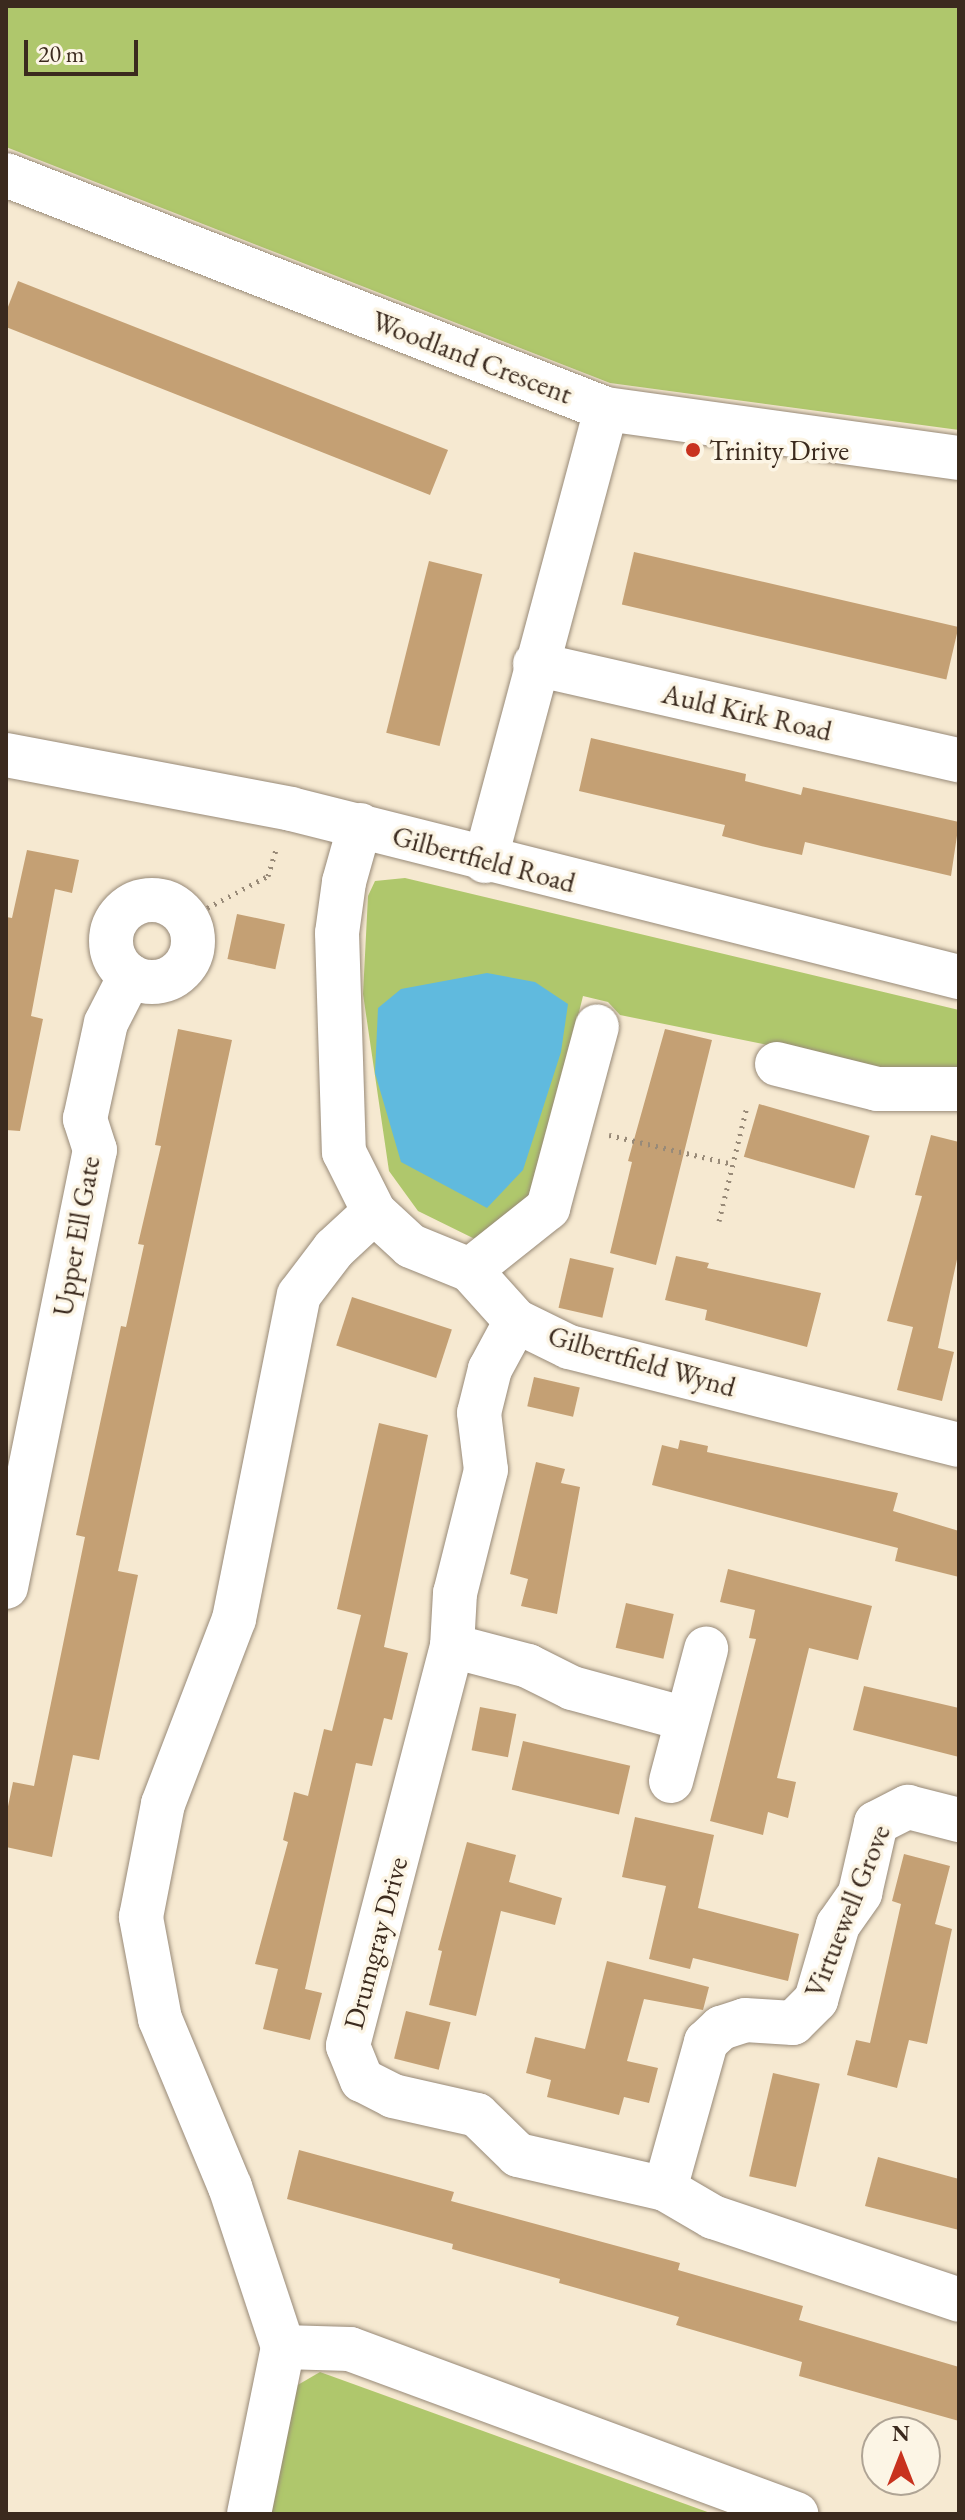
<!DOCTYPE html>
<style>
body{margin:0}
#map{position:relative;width:965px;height:2520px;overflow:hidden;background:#f6e9d1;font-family:"EB Garamond",serif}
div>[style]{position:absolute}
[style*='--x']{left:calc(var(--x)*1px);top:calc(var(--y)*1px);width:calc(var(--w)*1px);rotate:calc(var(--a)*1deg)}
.green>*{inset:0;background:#afc76c}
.water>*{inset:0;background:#60bade}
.building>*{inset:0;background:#c4a074;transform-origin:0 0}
.path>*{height:5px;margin-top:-2.5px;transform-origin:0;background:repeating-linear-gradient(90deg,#988a78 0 2px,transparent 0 8px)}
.roads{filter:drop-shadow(0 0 2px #988a78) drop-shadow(0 0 2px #988a78)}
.minor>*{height:44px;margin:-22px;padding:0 22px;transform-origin:22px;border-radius:22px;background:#fff}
.minor>.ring{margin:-22px;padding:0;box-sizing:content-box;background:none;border:44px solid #fff;border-radius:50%}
.dots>*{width:22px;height:22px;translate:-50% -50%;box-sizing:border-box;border:4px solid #fcf5e5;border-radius:50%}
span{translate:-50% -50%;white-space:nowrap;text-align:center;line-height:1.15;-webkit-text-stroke:7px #fcf5e5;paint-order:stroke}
.street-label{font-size:28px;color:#3b2a1e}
.poi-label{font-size:28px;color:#3b2a1e}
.left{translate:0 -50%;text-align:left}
.frame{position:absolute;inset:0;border:8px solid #3b2a1e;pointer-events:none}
.north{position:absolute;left:861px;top:2416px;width:80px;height:80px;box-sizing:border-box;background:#fcf5e5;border:2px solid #afa495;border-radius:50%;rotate:0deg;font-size:22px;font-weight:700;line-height:32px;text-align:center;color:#3b2a1e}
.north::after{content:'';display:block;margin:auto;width:28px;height:36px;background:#c8321e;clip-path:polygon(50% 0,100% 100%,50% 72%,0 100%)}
.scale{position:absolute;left:24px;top:40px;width:114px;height:36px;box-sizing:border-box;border:4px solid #3b2a1e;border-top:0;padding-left:10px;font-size:24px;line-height:28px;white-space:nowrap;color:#3b2a1e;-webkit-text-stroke:6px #fcf5e5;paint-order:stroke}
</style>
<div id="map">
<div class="green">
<div style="clip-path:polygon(6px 6px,959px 6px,959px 430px,610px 383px,6px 147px)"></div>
<div style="clip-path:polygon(405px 878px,959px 1010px,959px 1078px,902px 1080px,763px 1044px,620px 1015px,608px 1002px,583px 996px,531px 1206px,481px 1242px,418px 1211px,389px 1171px,363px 994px,368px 896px,375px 881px)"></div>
<div style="clip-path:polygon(320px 2372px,713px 2514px,263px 2514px,296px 2386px)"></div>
</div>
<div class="water">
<div style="clip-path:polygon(487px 973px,535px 982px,568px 1004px,561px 1052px,523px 1170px,487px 1208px,401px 1162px,375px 1073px,378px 1008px,401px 989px)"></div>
</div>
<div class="building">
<div style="clip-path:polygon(18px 281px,448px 450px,430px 495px,6px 327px,6px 312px)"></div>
<div style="left:634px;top:552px;width:333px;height:54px;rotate:13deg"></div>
<div style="left:429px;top:561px;width:55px;height:177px;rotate:14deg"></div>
<div style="clip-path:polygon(591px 738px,746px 774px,745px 781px,801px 795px,803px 787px,959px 822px,951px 876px,805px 842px,802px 855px,761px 846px,722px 836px,725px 825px,579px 791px)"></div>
<div style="clip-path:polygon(27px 850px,79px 860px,72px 893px,55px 889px,31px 1016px,43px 1019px,20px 1131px,6px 1130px,6px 917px,12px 918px)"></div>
<div style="left:237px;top:914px;width:49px;height:46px;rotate:12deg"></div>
<div style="clip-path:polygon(178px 1029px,232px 1040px,118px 1571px,138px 1575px,99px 1760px,73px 1755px,52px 1857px,6px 1847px,6px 1816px,13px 1782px,34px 1786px,85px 1537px,76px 1535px,121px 1326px,126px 1327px,144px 1245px,138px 1244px,161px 1146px,155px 1145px)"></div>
<div style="clip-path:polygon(665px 1029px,712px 1040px,656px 1265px,610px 1253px,632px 1162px,628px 1161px)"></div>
<div style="left:759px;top:1104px;width:115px;height:55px;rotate:16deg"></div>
<div style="clip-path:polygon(931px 1135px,959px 1142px,959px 1250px,938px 1348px,954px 1352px,942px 1401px,897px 1390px,913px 1327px,887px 1321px,922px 1196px,915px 1195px)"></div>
<div style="clip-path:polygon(676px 1256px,709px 1263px,707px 1268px,821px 1293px,807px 1347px,705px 1320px,707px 1310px,665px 1300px)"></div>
<div style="left:570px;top:1258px;width:45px;height:51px;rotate:13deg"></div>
<div style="left:352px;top:1297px;width:105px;height:51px;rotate:18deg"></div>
<div style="left:534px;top:1377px;width:47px;height:30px;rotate:13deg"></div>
<div style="clip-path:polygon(379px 1423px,428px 1435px,384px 1647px,408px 1653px,392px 1720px,384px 1718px,372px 1766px,356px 1763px,305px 1989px,322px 1993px,310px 2040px,263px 2029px,278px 1969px,255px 1964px,288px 1842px,283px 1840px,294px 1792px,308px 1796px,324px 1729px,332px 1731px,361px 1615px,337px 1609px)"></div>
<div style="clip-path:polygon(680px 1440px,708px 1446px,707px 1452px,898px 1493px,893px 1511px,959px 1531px,959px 1577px,895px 1561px,898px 1548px,652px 1485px,662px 1445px,678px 1449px)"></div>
<div style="clip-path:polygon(536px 1462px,565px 1469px,561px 1483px,580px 1487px,557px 1614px,521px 1606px,528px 1579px,510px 1574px)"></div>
<div style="clip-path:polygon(728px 1569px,872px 1606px,858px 1660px,809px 1648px,777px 1778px,796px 1782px,788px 1818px,768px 1812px,763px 1835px,710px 1821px,756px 1639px,749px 1638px,755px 1610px,720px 1602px)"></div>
<div style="left:626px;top:1603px;width:49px;height:46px;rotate:13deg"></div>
<div style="clip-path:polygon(864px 1686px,959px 1708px,959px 1757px,853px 1730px)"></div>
<div style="left:480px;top:1707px;width:37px;height:44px;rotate:11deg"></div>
<div style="left:523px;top:1741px;width:110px;height:50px;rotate:13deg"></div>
<div style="clip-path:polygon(635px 1817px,714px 1835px,698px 1908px,799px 1934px,788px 1981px,693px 1958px,690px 1969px,649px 1959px,666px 1886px,622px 1877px)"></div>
<div style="clip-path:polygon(467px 1842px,516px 1855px,509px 1882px,562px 1898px,555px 1925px,501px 1911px,476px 2016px,429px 2005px,442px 1951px,438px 1950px)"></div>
<div style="clip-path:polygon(904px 1854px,950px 1866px,935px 1924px,952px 1929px,927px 2044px,909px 2040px,897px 2088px,847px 2075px,856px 2040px,870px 2043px,901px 1904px,892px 1901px)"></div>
<div style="clip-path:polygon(607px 1961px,709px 1987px,703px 2010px,644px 1999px,627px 2061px,658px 2068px,649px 2103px,624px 2097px,619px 2115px,547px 2097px,551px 2080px,526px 2073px,535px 2037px,585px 2049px)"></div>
<div style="left:406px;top:2011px;width:46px;height:49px;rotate:14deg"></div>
<div style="left:773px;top:2073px;width:48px;height:106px;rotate:13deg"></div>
<div style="clip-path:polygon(299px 2150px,454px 2192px,451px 2201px,680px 2263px,678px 2270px,803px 2306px,799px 2320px,959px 2367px,959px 2421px,799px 2376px,802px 2362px,676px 2325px,679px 2317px,559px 2283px,560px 2279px,452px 2249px,453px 2244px,287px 2199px)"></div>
<div style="clip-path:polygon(878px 2157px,959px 2179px,959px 2230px,865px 2206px)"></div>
</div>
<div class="path">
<div style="--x:186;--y:919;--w:93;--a:-27.7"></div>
<div style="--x:268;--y:876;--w:31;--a:-73"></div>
<div style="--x:609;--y:1135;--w:127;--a:13.2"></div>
<div style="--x:719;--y:1221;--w:118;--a:-76.3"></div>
</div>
<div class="roads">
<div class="minor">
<div style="--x:6;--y:175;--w:644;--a:21.31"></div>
<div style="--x:606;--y:409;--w:356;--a:7.9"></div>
<div style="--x:535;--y:664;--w:435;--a:12.8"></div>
<div style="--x:6;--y:755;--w:290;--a:10.7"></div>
<div style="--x:291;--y:809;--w:689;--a:14.12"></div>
<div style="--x:360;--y:825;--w:59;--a:105.7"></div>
<div style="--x:344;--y:882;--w:51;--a:97.8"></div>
<div style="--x:337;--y:933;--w:219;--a:88.2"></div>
<div style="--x:344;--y:1152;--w:67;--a:63.4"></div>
<div style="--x:374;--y:1212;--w:50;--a:42.6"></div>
<div style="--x:411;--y:1246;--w:64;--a:22.1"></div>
<div style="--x:470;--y:1270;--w:69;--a:48"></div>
<div style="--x:516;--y:1321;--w:59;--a:26.1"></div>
<div style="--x:569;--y:1347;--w:402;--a:14.1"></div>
<div style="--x:485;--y:861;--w:468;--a:-75"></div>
<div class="ring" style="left:111px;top:900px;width:38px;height:38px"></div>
<div style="--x:777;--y:1064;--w:103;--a:14"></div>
<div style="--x:877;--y:1089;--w:82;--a:0"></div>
<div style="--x:470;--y:1270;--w:100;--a:-38.5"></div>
<div style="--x:548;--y:1208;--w:188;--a:-74.9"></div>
<div style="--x:516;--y:1321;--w:55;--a:118.4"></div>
<div style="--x:490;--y:1369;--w:45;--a:104"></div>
<div style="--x:479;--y:1413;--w:57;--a:83"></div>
<div style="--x:486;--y:1470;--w:127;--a:104.1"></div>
<div style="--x:455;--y:1593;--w:53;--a:93.2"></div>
<div style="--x:452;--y:1646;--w:413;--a:104.6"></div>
<div style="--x:348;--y:2046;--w:37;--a:68"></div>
<div style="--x:362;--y:2080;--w:35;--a:27"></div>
<div style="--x:393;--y:2096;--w:86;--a:12.7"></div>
<div style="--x:477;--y:2115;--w:57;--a:44.3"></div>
<div style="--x:518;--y:2155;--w:151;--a:13"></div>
<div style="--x:665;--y:2189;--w:56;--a:30.3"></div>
<div style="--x:713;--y:2217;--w:260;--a:18.6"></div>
<div style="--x:6;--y:1587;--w:446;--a:-78.5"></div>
<div style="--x:95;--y:1150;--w:33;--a:-108"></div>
<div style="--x:85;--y:1119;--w:98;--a:-77.7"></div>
<div style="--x:106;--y:1023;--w:53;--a:-62.9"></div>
<div style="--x:452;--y:1646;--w:79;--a:14.7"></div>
<div style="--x:528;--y:1666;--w:49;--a:26.6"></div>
<div style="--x:572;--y:1688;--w:118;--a:15.2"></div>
<div style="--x:671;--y:1781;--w:137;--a:-75.1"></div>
<div style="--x:665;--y:2189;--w:153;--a:-74.4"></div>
<div style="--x:706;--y:2042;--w:21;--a:-43"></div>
<div style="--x:721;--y:2028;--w:25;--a:-18"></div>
<div style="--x:745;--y:2020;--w:48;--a:3.6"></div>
<div style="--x:793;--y:2023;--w:33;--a:-45"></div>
<div style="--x:816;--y:2000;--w:78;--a:-73.7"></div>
<div style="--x:838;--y:1925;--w:39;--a:-55"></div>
<div style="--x:860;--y:1893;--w:72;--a:-77.1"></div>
<div style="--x:876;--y:1823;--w:36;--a:-27"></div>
<div style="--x:908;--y:1807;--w:53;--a:14.3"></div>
<div style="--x:283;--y:2347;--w:67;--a:1.7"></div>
<div style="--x:350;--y:2349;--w:476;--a:20.3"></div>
<div style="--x:249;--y:2514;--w:170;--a:-78.5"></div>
<div style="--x:283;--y:2347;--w:169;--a:-108.3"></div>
<div style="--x:230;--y:2187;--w:182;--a:-112.6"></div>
<div style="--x:160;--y:2019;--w:104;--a:-100.6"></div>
<div style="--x:141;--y:1917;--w:115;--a:-79"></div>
<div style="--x:163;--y:1804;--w:198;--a:-69"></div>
<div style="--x:234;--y:1619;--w:330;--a:-78.7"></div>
<div style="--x:299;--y:1295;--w:58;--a:-52.7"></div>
<div style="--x:334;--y:1249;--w:54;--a:-42.8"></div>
</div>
</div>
<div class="dots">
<div style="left:693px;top:450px;background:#c8321e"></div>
</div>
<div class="street-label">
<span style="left:472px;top:357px;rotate:21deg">Woodland Crescent</span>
<span style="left:747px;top:712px;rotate:13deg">Auld Kirk Road</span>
<span style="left:484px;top:859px;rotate:15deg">Gilbertfield Road</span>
<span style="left:76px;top:1236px;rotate:-80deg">Upper Ell Gate</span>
<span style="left:642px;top:1361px;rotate:16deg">Gilbertfield Wynd</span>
<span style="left:847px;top:1911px;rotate:-68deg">Virtuewell Grove</span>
<span style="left:375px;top:1943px;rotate:-75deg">Drumgray Drive</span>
</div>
<div class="poi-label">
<span class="left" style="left:709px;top:450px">Trinity Drive</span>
</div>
<div class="frame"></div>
<div class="north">N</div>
<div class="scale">20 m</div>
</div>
